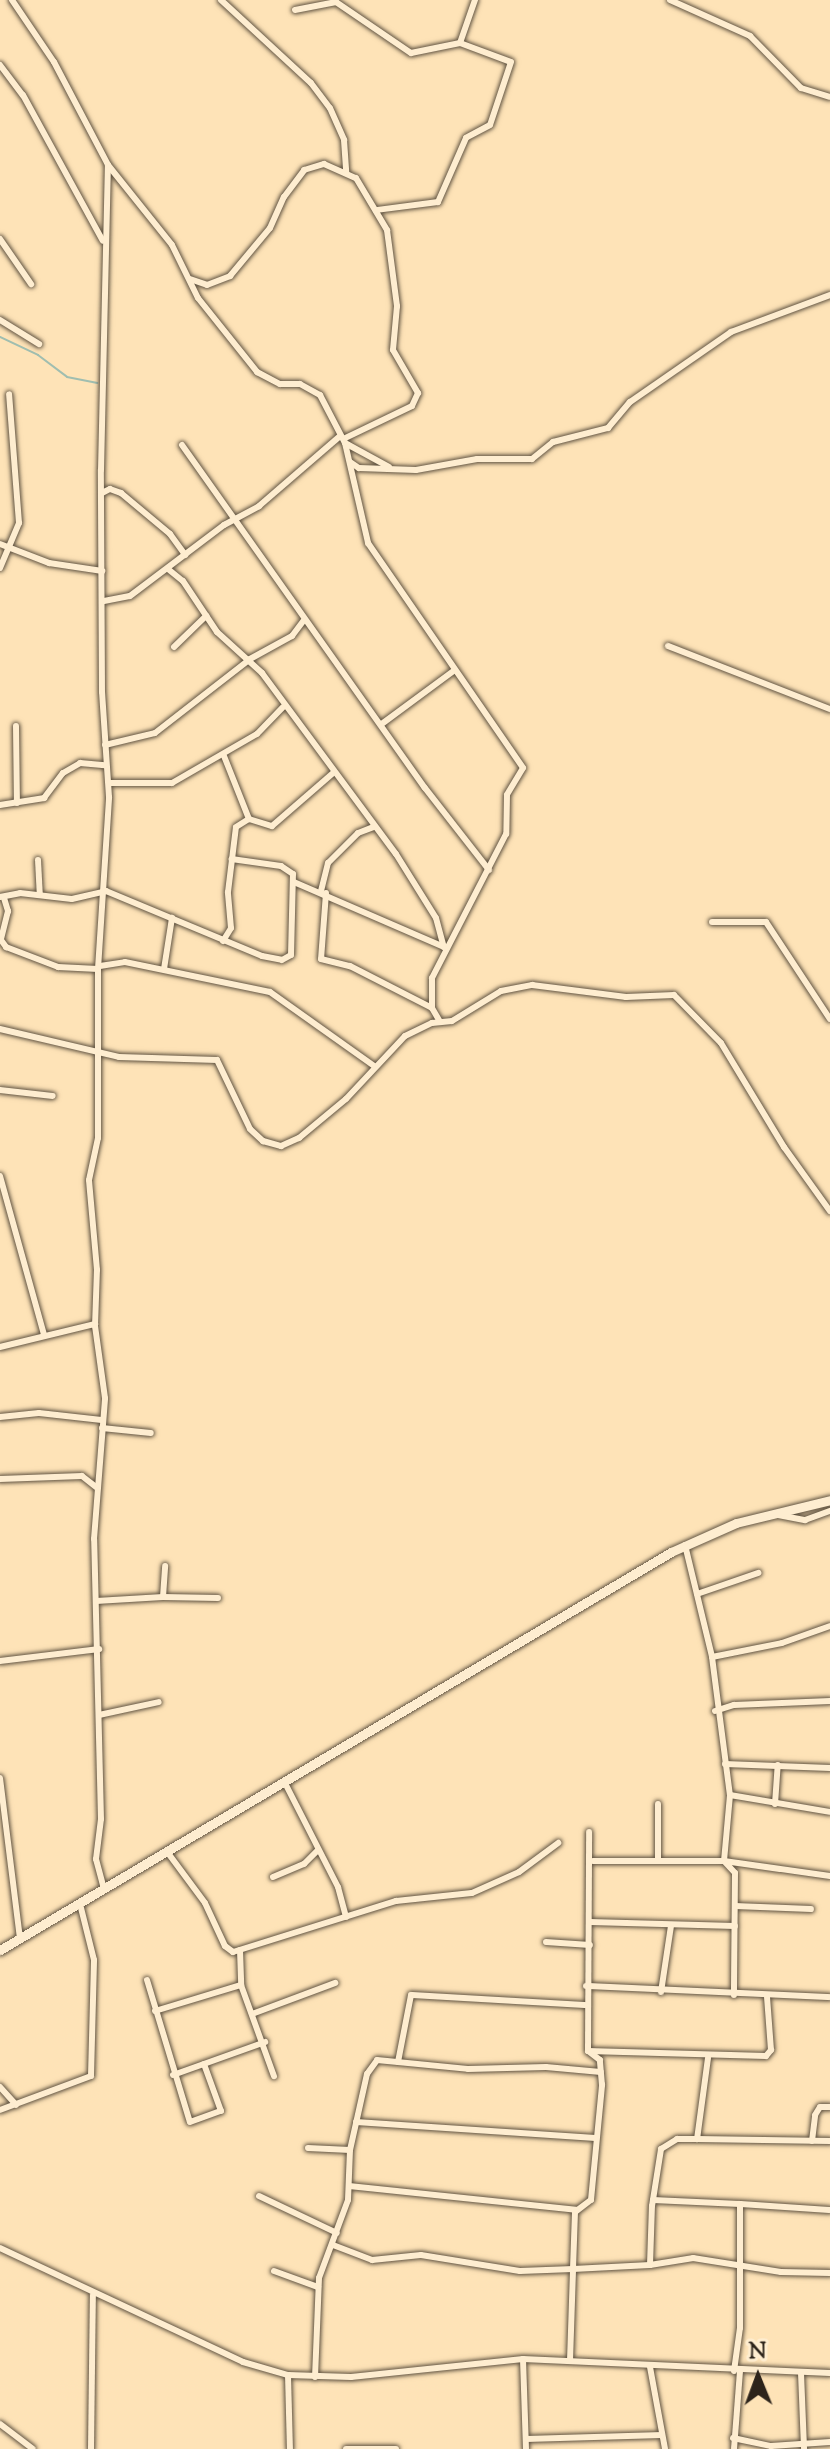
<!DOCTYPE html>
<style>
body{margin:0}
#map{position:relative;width:830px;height:2449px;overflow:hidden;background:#fee3b7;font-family:"Sorts Mill Goudy",serif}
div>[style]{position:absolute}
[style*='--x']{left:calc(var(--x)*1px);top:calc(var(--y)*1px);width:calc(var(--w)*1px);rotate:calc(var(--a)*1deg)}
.stream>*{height:2px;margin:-1px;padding:0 1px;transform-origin:1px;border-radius:1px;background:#a0beb0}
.roads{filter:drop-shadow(0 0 2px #615442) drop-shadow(0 0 2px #615442)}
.street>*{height:6px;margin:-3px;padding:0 3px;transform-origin:3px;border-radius:3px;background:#feedd0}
.secondary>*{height:9px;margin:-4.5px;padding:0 4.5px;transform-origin:4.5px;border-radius:4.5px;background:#feedd0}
span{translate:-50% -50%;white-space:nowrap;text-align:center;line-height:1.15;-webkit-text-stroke:6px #feedd0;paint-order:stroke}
.north{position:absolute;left:718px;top:2337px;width:80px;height:80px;-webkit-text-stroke:6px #feedd0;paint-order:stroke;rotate:359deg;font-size:22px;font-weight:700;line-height:32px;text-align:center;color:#2d241b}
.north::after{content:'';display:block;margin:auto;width:28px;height:36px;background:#2d241b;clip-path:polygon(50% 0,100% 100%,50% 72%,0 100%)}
</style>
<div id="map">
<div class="stream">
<div style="--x:0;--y:337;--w:42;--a:25.3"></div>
<div style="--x:38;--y:355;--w:36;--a:37"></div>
<div style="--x:67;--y:377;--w:31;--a:11"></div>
</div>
<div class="roads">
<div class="street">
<div style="--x:12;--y:0;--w:75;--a:55.9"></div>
<div style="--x:54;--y:62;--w:116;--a:62.3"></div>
<div style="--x:108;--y:165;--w:102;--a:51.3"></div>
<div style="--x:172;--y:245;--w:59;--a:63.9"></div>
<div style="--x:198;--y:298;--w:95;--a:51.4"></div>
<div style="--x:257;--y:372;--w:26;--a:28"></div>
<div style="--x:280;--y:384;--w:20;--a:0"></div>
<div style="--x:300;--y:384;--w:23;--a:29"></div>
<div style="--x:320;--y:395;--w:54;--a:62.5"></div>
<div style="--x:345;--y:443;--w:103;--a:77"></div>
<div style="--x:368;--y:543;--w:273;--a:55.4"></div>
<div style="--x:523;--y:768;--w:31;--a:121"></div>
<div style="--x:507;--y:795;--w:39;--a:91"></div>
<div style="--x:506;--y:834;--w:162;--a:117.2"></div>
<div style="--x:432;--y:978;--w:30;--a:90"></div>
<div style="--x:432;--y:1008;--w:16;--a:60"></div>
<div style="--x:221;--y:0;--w:122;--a:42.7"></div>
<div style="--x:311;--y:83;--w:31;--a:53"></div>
<div style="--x:330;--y:108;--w:35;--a:66"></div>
<div style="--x:344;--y:140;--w:32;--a:86"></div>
<div style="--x:670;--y:0;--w:88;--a:24.2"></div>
<div style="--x:750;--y:36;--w:73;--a:45.6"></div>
<div style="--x:801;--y:88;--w:30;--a:17"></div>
<div style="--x:295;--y:10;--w:42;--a:-11"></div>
<div style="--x:336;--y:2;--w:91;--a:34.2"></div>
<div style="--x:411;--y:53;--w:50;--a:-11.5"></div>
<div style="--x:460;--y:43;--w:54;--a:20.4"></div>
<div style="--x:511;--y:62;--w:66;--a:108.4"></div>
<div style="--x:490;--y:125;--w:27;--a:152"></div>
<div style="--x:466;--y:138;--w:70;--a:113.6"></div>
<div style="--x:438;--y:202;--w:63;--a:172.6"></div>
<div style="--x:460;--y:43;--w:46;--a:-70.8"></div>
<div style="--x:0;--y:65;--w:38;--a:53"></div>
<div style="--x:23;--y:95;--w:166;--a:61.3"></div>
<div style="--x:0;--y:239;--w:55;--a:55.4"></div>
<div style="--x:190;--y:279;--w:18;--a:19"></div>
<div style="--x:207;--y:285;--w:25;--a:-21"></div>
<div style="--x:230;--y:276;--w:62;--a:-50.2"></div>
<div style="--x:270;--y:228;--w:34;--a:-66"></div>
<div style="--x:284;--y:197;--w:34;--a:-53"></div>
<div style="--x:304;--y:170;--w:21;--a:-17"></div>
<div style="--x:324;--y:164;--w:35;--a:24"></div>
<div style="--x:356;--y:178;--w:61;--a:59.2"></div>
<div style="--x:387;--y:230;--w:77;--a:82.5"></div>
<div style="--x:397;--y:306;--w:44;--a:95.2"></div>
<div style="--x:393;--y:350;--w:50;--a:59.8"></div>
<div style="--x:418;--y:393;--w:14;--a:115"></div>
<div style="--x:412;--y:406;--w:76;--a:154.4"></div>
<div style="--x:0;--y:320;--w:46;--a:31.6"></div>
<div style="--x:345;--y:443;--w:50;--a:28.6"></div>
<div style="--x:182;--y:445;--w:420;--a:54.7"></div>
<div style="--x:425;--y:788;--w:104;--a:52"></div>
<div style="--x:350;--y:462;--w:11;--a:34"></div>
<div style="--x:359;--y:468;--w:57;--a:2"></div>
<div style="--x:416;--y:470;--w:62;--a:-10.2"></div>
<div style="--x:477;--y:459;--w:55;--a:0"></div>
<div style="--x:532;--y:459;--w:27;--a:-39"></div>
<div style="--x:553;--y:442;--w:57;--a:-14.3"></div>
<div style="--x:608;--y:428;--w:34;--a:-50"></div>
<div style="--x:630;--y:402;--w:123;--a:-34.7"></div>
<div style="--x:731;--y:332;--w:106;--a:-20.5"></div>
<div style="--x:102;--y:493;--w:9;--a:-27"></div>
<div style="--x:110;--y:489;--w:12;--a:20"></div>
<div style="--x:121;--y:493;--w:64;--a:39.9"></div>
<div style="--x:170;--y:534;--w:26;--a:54"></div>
<div style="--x:0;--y:544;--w:53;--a:21.2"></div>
<div style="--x:49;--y:563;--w:54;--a:8.6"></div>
<div style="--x:0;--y:568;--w:49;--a:-67.1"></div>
<div style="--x:19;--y:523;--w:129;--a:-94.4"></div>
<div style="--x:168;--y:569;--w:19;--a:39"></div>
<div style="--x:183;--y:581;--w:61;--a:56.3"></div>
<div style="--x:217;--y:632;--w:61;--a:42.3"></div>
<div style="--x:262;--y:673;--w:225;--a:53.5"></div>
<div style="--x:396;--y:854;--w:75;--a:58"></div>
<div style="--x:436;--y:918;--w:30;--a:75"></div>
<div style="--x:444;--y:947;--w:163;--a:-156.6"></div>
<div style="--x:104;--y:601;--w:26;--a:-11"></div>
<div style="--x:130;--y:596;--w:118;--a:-37.1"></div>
<div style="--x:224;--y:525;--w:40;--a:-28"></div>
<div style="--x:259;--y:506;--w:107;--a:-40.8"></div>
<div style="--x:668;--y:646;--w:174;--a:21.3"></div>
<div style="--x:174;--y:647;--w:45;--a:-44.1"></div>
<div style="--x:383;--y:723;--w:89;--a:-36.4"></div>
<div style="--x:16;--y:726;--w:77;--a:89.3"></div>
<div style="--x:105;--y:745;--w:51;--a:-13.5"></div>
<div style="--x:155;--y:733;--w:120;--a:-37.9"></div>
<div style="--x:250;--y:659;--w:48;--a:-28.7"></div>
<div style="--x:292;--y:636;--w:20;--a:-53"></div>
<div style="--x:224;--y:756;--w:68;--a:68.4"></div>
<div style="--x:109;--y:783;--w:63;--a:0"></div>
<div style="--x:172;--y:783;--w:98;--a:-30"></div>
<div style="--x:257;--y:734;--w:37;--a:-46"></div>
<div style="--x:0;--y:805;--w:45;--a:-9"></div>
<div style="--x:44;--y:798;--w:31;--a:-53"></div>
<div style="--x:63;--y:773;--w:20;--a:-30"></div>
<div style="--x:80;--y:763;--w:25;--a:5"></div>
<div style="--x:38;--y:860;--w:34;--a:87"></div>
<div style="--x:321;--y:891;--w:29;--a:-76"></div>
<div style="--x:328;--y:863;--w:42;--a:-45"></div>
<div style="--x:358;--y:833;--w:17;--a:-21"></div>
<div style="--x:326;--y:893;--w:66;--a:94.3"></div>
<div style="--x:321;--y:959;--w:30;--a:14"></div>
<div style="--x:350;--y:966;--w:92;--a:27.1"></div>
<div style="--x:0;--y:897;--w:20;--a:-11"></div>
<div style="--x:20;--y:893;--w:52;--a:6.6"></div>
<div style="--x:72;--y:899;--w:35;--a:-13"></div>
<div style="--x:106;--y:891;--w:169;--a:22.6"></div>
<div style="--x:262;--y:956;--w:20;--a:11"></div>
<div style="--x:282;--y:960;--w:10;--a:-29"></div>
<div style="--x:291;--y:955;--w:81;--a:-88.6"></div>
<div style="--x:293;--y:874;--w:14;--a:-146"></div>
<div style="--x:281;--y:866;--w:50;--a:-172"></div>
<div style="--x:4;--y:898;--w:14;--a:73"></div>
<div style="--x:8;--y:911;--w:30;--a:104"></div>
<div style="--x:1;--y:940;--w:9;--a:54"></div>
<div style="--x:6;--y:947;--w:56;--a:21"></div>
<div style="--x:58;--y:967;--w:40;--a:2.9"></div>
<div style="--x:712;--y:922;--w:54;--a:0"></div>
<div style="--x:766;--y:922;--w:116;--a:56.6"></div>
<div style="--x:223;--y:941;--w:15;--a:-58"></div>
<div style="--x:231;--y:928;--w:36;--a:-95"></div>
<div style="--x:228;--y:892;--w:65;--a:-83"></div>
<div style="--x:236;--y:827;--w:15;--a:-32"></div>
<div style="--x:249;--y:819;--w:24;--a:17"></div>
<div style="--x:272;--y:826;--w:81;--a:-41"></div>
<div style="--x:100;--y:966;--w:25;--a:-9"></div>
<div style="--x:125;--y:962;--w:148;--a:11.7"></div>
<div style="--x:270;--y:992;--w:128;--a:35.4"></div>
<div style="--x:164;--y:969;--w:52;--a:-81.1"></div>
<div style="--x:0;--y:1029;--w:122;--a:13.2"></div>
<div style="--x:119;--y:1057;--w:98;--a:1.8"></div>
<div style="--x:217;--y:1060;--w:76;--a:64.4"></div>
<div style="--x:250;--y:1129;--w:18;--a:43"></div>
<div style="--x:263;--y:1141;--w:19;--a:16"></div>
<div style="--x:281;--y:1146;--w:20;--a:-24"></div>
<div style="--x:299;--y:1138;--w:61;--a:-39.7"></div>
<div style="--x:346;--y:1099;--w:86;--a:-46.9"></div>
<div style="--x:405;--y:1036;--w:30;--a:-26"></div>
<div style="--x:432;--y:1023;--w:20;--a:-6"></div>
<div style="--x:452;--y:1021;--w:57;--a:-31.5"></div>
<div style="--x:501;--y:991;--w:32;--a:-11"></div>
<div style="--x:532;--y:985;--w:95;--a:7.3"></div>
<div style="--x:626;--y:997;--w:48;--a:-2.4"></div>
<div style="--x:674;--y:995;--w:67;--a:45.6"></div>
<div style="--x:721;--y:1043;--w:122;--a:58.8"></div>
<div style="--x:784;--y:1147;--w:79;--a:54.3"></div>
<div style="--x:0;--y:1090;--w:53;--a:6.5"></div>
<div style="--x:0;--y:1176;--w:165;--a:74.5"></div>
<div style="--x:0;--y:1347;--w:98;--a:-13.6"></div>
<div style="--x:0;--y:1417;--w:39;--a:-6"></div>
<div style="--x:39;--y:1413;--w:63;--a:6.3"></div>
<div style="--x:102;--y:1428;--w:49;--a:5.8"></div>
<div style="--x:0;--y:1479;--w:82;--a:-2.1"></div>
<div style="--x:82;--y:1476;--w:18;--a:38"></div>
<div style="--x:773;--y:1514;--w:33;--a:11"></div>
<div style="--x:805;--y:1520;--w:27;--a:-20"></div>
<div style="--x:685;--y:1545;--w:115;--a:76.4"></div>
<div style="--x:712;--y:1657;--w:139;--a:82.6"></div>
<div style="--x:730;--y:1795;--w:101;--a:9.6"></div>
<div style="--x:697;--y:1594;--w:65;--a:-19"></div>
<div style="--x:163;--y:1597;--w:55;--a:1"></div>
<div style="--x:96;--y:1601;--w:67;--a:-3.4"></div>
<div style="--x:163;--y:1597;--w:31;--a:-86"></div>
<div style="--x:712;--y:1657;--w:71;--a:-11.3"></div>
<div style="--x:782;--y:1643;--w:51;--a:-19.5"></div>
<div style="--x:0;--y:1661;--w:100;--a:-6.9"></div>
<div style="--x:715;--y:1711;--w:20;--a:-18"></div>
<div style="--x:734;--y:1705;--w:96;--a:-2.4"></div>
<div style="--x:99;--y:1715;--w:61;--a:-12.2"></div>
<div style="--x:725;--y:1764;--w:105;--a:2.2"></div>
<div style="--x:0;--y:1778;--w:161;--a:82.9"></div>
<div style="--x:285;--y:1783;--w:117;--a:63"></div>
<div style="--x:338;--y:1887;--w:31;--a:75"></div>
<div style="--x:730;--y:1795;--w:66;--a:95.2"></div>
<div style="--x:724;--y:1861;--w:16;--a:47"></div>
<div style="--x:735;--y:1873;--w:122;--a:90.5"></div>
<div style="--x:775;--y:1804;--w:39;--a:-86"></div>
<div style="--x:168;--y:1853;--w:62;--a:53.5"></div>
<div style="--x:205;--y:1903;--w:47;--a:65.1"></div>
<div style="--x:225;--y:1946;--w:10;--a:37"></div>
<div style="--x:233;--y:1952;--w:171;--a:-17.4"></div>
<div style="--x:396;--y:1901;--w:76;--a:-6"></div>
<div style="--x:472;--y:1893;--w:51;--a:-24.1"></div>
<div style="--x:519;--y:1872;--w:49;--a:-36.6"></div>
<div style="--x:593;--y:1861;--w:131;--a:0"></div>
<div style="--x:724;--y:1861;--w:107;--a:8.1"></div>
<div style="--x:658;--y:1861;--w:57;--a:-90"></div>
<div style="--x:273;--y:1877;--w:34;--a:-23"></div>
<div style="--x:304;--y:1864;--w:20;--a:-45"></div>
<div style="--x:104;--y:1889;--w:31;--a:-105"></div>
<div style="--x:96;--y:1859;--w:40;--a:-82.9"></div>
<div style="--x:101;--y:1819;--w:280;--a:-91.4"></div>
<div style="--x:94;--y:1539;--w:141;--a:-85.5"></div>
<div style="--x:105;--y:1398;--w:73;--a:-97.9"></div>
<div style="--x:95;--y:1326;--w:56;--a:-88"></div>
<div style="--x:97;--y:1270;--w:90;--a:-95.1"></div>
<div style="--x:89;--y:1180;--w:43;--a:-77.9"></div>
<div style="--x:98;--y:1138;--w:169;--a:-90"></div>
<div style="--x:98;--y:969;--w:172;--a:-86.3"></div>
<div style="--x:109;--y:797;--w:105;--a:-93.8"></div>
<div style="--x:102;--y:692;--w:222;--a:-90.3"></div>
<div style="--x:101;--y:470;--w:305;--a:-88.7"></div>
<div style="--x:735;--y:1906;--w:76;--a:2.3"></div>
<div style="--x:590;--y:1922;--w:145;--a:1.6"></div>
<div style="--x:546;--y:1942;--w:44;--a:3.9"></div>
<div style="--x:240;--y:1950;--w:35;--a:88"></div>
<div style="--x:241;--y:1985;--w:97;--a:70.1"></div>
<div style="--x:147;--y:1980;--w:148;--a:73.2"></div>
<div style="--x:190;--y:2122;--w:33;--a:-20"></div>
<div style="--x:221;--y:2111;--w:50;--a:-109.9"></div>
<div style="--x:586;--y:1986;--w:244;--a:2.6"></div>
<div style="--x:661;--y:1992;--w:67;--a:-81.4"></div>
<div style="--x:155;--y:2011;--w:90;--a:-16.8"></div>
<div style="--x:252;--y:2014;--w:89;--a:-20.5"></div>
<div style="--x:588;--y:2051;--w:178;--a:1.6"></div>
<div style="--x:766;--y:2056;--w:8;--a:-50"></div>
<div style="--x:771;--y:2050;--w:53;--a:-94.3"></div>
<div style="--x:588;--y:2051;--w:219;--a:-89.7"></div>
<div style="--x:708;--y:2058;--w:82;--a:97.7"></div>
<div style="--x:697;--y:2139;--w:133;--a:0.9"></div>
<div style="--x:398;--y:2062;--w:68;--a:-79"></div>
<div style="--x:411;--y:1995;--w:175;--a:3.3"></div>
<div style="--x:173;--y:2075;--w:98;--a:-19.7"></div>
<div style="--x:0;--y:2087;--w:24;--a:48"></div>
<div style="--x:0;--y:2110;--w:97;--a:-20.5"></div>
<div style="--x:91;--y:2076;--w:116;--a:-88.5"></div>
<div style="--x:94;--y:1960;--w:58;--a:-104"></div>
<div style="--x:356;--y:2122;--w:240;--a:3.8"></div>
<div style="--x:812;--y:2141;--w:26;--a:-83"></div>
<div style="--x:815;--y:2115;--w:9;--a:-58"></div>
<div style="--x:820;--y:2107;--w:10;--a:0"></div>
<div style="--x:308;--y:2148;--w:42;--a:2.7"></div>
<div style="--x:350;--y:2150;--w:50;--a:92.3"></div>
<div style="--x:348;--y:2200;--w:83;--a:110.4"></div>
<div style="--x:319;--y:2278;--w:99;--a:92.3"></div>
<div style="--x:350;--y:2150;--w:78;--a:-77.4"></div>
<div style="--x:367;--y:2074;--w:17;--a:-54"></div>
<div style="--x:377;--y:2060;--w:91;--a:5.6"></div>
<div style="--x:468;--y:2069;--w:78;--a:-1.5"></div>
<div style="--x:546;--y:2067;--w:55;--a:5.2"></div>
<div style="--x:349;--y:2186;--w:228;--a:6"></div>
<div style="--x:259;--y:2196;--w:86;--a:25.4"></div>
<div style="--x:653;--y:2200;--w:87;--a:2.6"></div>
<div style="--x:333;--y:2245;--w:42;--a:21"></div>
<div style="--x:372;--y:2260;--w:49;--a:-5.8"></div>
<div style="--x:421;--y:2255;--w:100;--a:9.2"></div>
<div style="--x:520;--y:2271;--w:53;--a:-2.2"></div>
<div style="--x:573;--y:2269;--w:57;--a:-88"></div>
<div style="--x:575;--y:2212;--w:20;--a:-37"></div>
<div style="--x:591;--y:2200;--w:116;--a:-84.5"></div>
<div style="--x:602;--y:2085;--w:25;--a:-95"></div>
<div style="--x:600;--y:2060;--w:15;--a:-143"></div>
<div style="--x:0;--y:2248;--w:268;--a:25.1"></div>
<div style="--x:243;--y:2362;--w:47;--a:16.1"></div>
<div style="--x:288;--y:2375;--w:63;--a:1.8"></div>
<div style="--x:351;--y:2377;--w:173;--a:-6"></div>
<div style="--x:523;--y:2359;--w:307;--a:2.6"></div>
<div style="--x:650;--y:2265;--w:44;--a:-9.2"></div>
<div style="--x:693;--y:2258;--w:89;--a:9"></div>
<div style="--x:781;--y:2272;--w:49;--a:1.2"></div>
<div style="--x:274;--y:2271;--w:47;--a:20"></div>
<div style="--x:523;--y:2359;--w:90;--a:88.1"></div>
<div style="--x:570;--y:2361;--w:92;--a:-88.1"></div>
<div style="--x:573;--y:2269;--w:77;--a:-3"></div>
<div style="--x:650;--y:2265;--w:59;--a:-88.1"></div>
<div style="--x:652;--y:2206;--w:58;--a:-81"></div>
<div style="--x:661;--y:2149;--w:19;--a:-32"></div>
<div style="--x:677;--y:2139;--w:20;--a:0"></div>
<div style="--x:650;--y:2367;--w:83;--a:79.6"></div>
<div style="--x:734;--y:2371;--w:43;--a:-82.1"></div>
<div style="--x:740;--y:2328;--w:124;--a:-90"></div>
<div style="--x:740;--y:2204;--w:90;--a:3.8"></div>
<div style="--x:801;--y:2373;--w:76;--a:87.7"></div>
<div style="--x:288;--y:2375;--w:74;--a:88.5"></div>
<div style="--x:0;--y:2424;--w:41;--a:37.1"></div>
<div style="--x:733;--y:2438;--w:39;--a:12"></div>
<div style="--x:771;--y:2446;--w:59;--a:-3.9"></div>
<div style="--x:526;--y:2439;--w:136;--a:-1.7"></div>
<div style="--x:91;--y:2449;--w:154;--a:-89.3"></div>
<div style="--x:346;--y:2449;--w:50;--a:0"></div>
<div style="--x:734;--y:2449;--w:78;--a:-85.6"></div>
</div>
<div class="secondary">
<div style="--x:0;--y:1950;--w:780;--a:-30.67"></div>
<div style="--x:671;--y:1552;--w:71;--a:-24"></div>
<div style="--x:736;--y:1523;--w:97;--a:-13.7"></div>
</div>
</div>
<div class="north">N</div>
</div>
